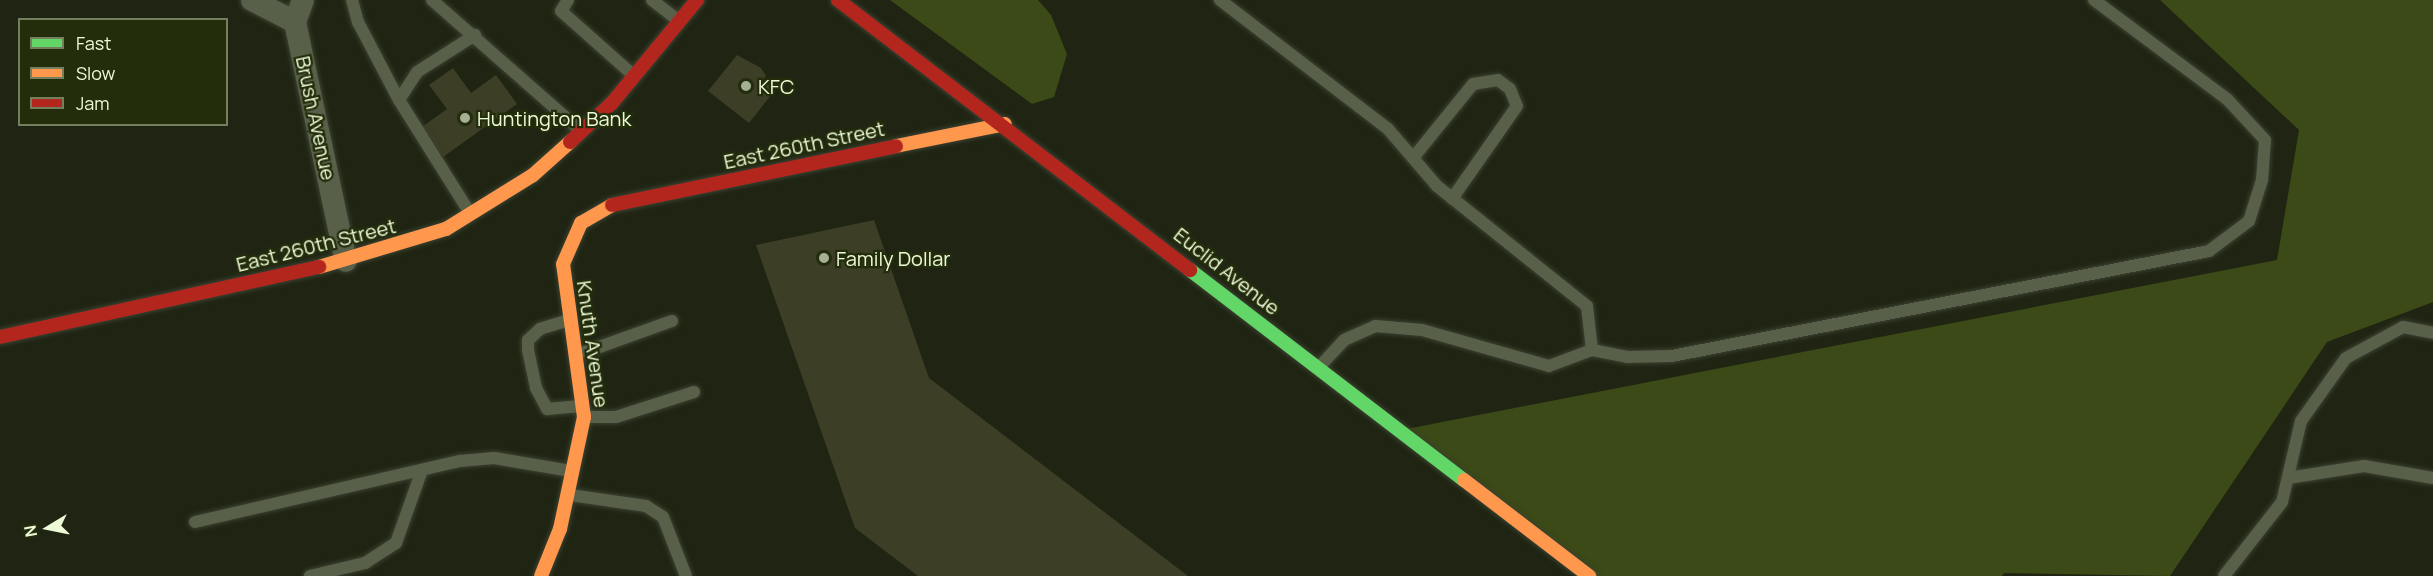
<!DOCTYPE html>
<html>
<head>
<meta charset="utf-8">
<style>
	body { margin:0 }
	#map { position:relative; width:2433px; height:576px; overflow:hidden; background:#202513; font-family:Manrope,sans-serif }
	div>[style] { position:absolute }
	.green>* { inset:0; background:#3b4a16 }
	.building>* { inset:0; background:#3c3e25 }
	.roads { filter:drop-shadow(0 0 2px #3b4131) drop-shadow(0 0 2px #3b4131) }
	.lane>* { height:12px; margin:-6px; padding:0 6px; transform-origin:6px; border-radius:6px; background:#596049 }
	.street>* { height:22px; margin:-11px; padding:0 11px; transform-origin:11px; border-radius:11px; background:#596049 }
	.fast>* { height:14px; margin:-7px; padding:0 7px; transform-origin:7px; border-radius:7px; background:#63d668 }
	.slow>* { height:14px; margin:-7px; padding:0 7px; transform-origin:7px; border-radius:7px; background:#ff974d }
	.jam>* { height:14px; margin:-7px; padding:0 7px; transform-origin:7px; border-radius:7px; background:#b3261e }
	.dots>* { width:16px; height:16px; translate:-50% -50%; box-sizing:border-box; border:3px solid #232d0b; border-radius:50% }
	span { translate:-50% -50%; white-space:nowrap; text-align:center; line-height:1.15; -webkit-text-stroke:4.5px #232d0b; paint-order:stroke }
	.poi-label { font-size:20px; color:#edfad8 }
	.left { translate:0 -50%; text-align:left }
	.street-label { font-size:20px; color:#edfad8 }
	.legend { position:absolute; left:18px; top:18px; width:210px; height:108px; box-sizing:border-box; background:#232d0b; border:2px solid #747f5d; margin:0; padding:8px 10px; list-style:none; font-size:18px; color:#edfad8 }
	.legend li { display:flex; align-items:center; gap:12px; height:30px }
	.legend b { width:30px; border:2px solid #747f5d }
	.north { position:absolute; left:18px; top:498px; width:60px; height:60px; -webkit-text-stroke:4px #232d0b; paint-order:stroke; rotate:260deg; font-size:16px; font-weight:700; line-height:24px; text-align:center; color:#edfad8 }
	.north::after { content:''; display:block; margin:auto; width:21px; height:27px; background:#edfad8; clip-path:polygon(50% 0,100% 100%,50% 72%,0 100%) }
</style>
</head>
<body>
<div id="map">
	<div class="green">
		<div style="clip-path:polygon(890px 0,1038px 0,1051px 15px,1067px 54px,1054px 97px,1032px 104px)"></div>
		<div style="clip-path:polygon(2160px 0,2433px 0,2433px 302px,2327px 342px,2170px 576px,2004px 573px,2002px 576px,1590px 576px,1401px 430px,2277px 260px,2299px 130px)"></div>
	</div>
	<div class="building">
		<div style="clip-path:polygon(737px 55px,761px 68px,766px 76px,763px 80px,775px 90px,749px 123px,708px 91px)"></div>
		<div style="clip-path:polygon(453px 68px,471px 93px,496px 75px,517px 104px,443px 157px,422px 127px,447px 109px,429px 85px)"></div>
		<div style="clip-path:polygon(874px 220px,929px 378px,1188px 576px,918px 576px,855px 528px,756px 245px)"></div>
	</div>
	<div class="roads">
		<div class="lane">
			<div style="left:352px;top:0;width:23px;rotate:75deg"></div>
			<div style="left:358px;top:22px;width:88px;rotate:62.3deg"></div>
			<div style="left:399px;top:100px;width:133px;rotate:57.9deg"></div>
			<div style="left:432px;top:0;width:197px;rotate:41.3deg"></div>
			<div style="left:568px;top:0;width:13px;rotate:122deg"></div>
			<div style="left:561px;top:11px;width:96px;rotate:41.6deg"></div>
			<div style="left:652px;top:0;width:33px;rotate:38deg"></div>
			<div style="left:1220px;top:0;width:212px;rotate:37.5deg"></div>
			<div style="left:1388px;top:129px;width:75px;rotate:49.3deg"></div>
			<div style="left:1437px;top:186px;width:192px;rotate:38.7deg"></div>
			<div style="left:1587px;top:306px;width:44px;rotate:83.5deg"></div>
			<div style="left:399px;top:100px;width:33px;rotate:-57deg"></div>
			<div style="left:417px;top:72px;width:69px;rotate:-32.5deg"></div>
			<div style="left:1413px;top:158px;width:95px;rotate:-51deg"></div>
			<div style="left:1473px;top:84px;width:25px;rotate:-9deg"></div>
			<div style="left:1498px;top:80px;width:15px;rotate:37deg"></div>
			<div style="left:1510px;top:89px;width:18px;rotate:68deg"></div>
			<div style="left:1517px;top:106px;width:113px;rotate:125deg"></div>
			<div style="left:569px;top:320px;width:30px;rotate:163deg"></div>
			<div style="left:540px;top:329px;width:16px;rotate:137deg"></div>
			<div style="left:528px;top:340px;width:10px;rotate:90deg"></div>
			<div style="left:528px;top:350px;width:39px;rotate:78deg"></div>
			<div style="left:536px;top:388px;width:24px;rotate:62deg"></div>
			<div style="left:547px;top:409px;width:34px;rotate:-5deg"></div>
			<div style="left:577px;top:355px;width:101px;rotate:-19.7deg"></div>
			<div style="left:1320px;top:366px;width:35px;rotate:-47deg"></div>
			<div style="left:1344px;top:340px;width:34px;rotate:-24deg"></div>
			<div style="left:1375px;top:326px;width:47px;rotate:4.9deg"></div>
			<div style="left:1422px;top:330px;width:132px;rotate:15.8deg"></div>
			<div style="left:1549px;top:366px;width:46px;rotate:-20.4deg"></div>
			<div style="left:1592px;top:350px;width:36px;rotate:11deg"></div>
			<div style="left:1627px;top:357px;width:45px;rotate:-1.3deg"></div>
			<div style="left:1672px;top:356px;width:547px;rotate:-11.06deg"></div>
			<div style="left:2209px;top:251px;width:50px;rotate:-36.9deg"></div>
			<div style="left:2249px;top:221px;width:43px;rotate:-72.4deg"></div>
			<div style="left:2262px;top:180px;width:40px;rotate:-85.7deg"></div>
			<div style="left:2265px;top:140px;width:56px;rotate:-132.8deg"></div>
			<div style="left:2227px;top:99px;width:166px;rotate:-143.3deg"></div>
			<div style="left:585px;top:417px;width:31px"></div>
			<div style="left:616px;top:417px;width:82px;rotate:-17.8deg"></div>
			<div style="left:2288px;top:478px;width:77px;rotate:-9deg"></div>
			<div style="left:2364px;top:466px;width:70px;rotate:9.9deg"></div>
			<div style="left:570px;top:495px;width:77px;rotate:8.2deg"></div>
			<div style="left:646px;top:506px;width:20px;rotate:33deg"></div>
			<div style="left:663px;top:517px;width:63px;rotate:68.7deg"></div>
			<div style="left:195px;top:522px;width:272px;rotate:-13deg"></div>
			<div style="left:460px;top:461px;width:34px;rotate:-5deg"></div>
			<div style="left:494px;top:458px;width:78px;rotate:9.6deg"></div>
			<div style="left:310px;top:576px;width:57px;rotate:-13.3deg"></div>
			<div style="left:365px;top:563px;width:37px;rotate:-33deg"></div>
			<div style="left:396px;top:543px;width:77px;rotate:-70.4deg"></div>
			<div style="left:2224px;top:576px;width:94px;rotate:-51.9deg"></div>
			<div style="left:2282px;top:502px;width:83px;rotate:-76.8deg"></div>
			<div style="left:2301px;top:421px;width:77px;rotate:-54.5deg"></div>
			<div style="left:2346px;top:358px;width:65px;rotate:-28.5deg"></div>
			<div style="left:2403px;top:327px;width:31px;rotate:11deg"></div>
		</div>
		<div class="street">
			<div style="left:252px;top:0;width:48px;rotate:27.1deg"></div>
			<div style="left:295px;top:22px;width:244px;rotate:78deg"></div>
			<div style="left:295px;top:22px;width:23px;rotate:-70deg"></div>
		</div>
		<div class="fast">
			<div style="left:1190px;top:270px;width:345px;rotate:37.5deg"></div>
		</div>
		<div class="slow">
			<div style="left:896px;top:146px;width:111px;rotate:-11.4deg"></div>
			<div style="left:319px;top:267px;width:133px;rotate:-16.7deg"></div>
			<div style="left:446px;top:229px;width:102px;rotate:-31.8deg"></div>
			<div style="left:533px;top:175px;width:50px;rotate:-41.7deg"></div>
			<div style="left:1464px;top:480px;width:158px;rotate:37.5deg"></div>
			<div style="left:541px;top:576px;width:51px;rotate:-68deg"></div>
			<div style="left:560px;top:529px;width:115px;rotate:-77.9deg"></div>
			<div style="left:584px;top:417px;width:154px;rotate:-97.8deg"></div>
			<div style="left:563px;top:264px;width:45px;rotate:-66.3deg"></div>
			<div style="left:581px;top:223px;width:36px;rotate:-30deg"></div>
		</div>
		<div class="jam">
			<div style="left:838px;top:0;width:444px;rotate:37.5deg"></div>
			<div style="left:570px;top:142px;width:57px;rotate:-42.9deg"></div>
			<div style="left:612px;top:103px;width:134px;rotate:-50.5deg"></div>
			<div style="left:612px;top:205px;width:290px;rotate:-11.7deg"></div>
			<div style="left:0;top:337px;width:327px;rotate:-12.4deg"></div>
		</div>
	</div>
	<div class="dots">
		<div style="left:746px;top:86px;background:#a5af93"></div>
		<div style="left:465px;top:118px;background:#a5af93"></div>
		<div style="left:824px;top:258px;background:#a5af93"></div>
	</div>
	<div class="poi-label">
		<span class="left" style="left:758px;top:86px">KFC</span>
		<span class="left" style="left:477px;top:118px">Huntington Bank</span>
		<span class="left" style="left:836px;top:258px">Family Dollar</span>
	</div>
	<div class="street-label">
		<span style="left:316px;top:118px;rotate:78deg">Brush Avenue</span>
		<span style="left:804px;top:145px;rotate:-12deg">East 260th Street</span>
		<span style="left:316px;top:245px;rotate:-14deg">East 260th Street</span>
		<span style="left:1227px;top:271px;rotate:38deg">Euclid Avenue</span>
		<span style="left:593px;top:344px;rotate:82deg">Knuth Avenue</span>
	</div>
	<ul class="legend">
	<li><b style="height:8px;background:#63d668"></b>Fast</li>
	<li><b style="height:8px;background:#ff974d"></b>Slow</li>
	<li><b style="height:8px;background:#b3261e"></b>Jam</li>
	</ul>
	<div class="north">N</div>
</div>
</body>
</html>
